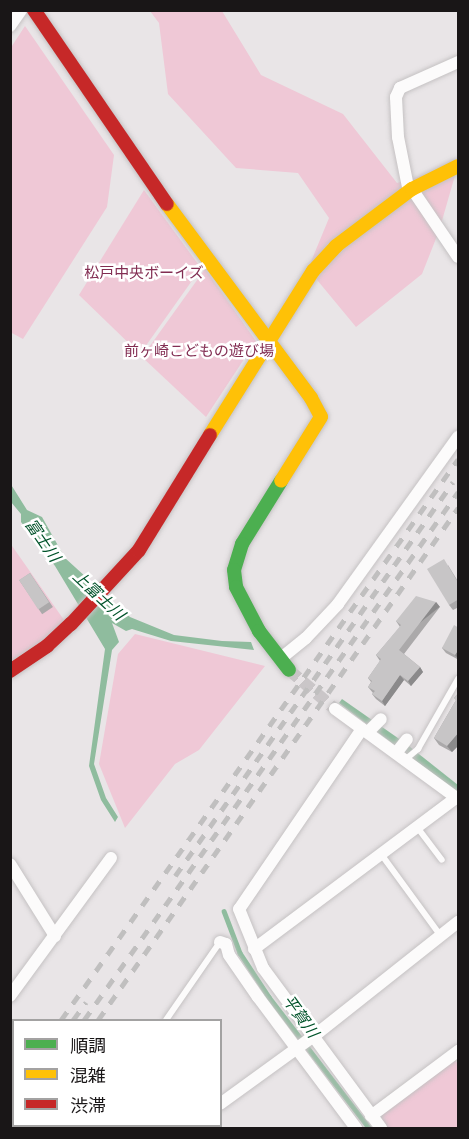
<!DOCTYPE html>
<html>
<head>
<meta charset="utf-8">
<style>
	body { margin:0 }
	#map { position:relative; width:469px; height:1139px; overflow:hidden; background:#e9e5e7; font-family:Inter,"Noto Sans JP",sans-serif }
	div>[style] { position:absolute }
	.green>* { inset:0; background:#efc8d6 }
	.water>* { inset:0; background:#8fbc9e }
	.stream>* { height:4.5px; margin:-2.25px; padding:0 2.25px; transform-origin:2.25px; border-radius:2.25px; background:#8fbc9e }
	.street-tunnel>* { height:12px; margin-top:-6px; transform-origin:0; background:repeating-linear-gradient(90deg,#cac6c8 0 12px,transparent 0 18px) }
	.roads { filter:drop-shadow(0 0 2px #c5c2c3) drop-shadow(0 0 2px #c5c2c3) }
	.lane>* { height:6px; margin:-3px; padding:0 3px; transform-origin:3px; border-radius:3px; background:#fcfbfb }
	.street>* { height:12px; margin:-6px; padding:0 6px; transform-origin:6px; border-radius:6px; background:#fcfbfb }
	.fast>* { height:14px; margin:-7px; padding:0 7px; transform-origin:7px; border-radius:7px; background:#4caf50 }
	.slow>* { height:14px; margin:-7px; padding:0 7px; transform-origin:7px; border-radius:7px; background:#ffc107 }
	.jam>* { height:14px; margin:-7px; padding:0 7px; transform-origin:7px; border-radius:7px; background:#c62828 }
	.rail>* { height:4.5px; margin-top:-2.25px; transform-origin:0; background:repeating-linear-gradient(90deg,#c0bfbf 0 10px,transparent 0 20px) }
	.wall>* { inset:0; background:#aba9aa; transform-origin:0 0 }
	.shaded-wall>* { inset:0; background:#8b8a8b; transform-origin:0 0 }
	.building>* { inset:0; background:#c7c5c6; transform-origin:0 0 }
	span { translate:-50% -50%; white-space:nowrap; text-align:center; line-height:1.15; -webkit-text-stroke:5px #fff; paint-order:stroke }
	.park-label { font-size:15px; color:#822d52 }
	.water-label { font-size:16px; color:#00532a; font-style:italic }
	.frame { position:absolute; inset:0; border:12px solid #191617; pointer-events:none }
	.legend { position:absolute; left:12px; top:1019px; width:210px; height:108px; box-sizing:border-box; background:#fff; border:2px solid #a3a2a2; margin:0; padding:8px 10px; list-style:none; font-size:18px; color:#191617 }
	.legend li { display:flex; align-items:center; gap:12px; height:30px }
	.legend b { width:30px; border:2px solid #a3a2a2 }
</style>
</head>
<body>
<div id="map">
	<div class="green">
		<div style="clip-path:polygon(150px 11px,222px 11px,261px 75px,343px 114px,397px 183px,458px 165px,439px 231px,422px 274px,356px 327px,308px 269px,329px 218px,298px 173px,236px 168px,168px 94px,159px 23px)"></div>
		<div style="clip-path:polygon(25px 26px,114px 155px,107px 207px,23px 339px,10px 332px,10px 49px)"></div>
		<div style="clip-path:polygon(144px 190px,201px 268px,140px 354px,79px 295px)"></div>
		<div style="clip-path:polygon(205px 269px,256px 341px,206px 417px,142px 357px)"></div>
		<div style="clip-path:polygon(10px 543px,64px 620px,45px 639px,10px 662px)"></div>
		<div style="clip-path:polygon(135px 634px,265px 666px,199px 750px,175px 764px,125px 828px,99px 764px,118px 654px)"></div>
		<div style="clip-path:polygon(455px 1060px,458px 1064px,458px 1128px,387px 1128px,381px 1120px,382px 1112px)"></div>
	</div>
	<div class="water">
		<div style="clip-path:polygon(10px 483px,27px 510px,42px 517px,65px 558px,130px 617px,174px 635px,222px 641px,251px 642px,254px 650px,171px 641px,132px 629px,126px 631px,112px 623px,119px 642px,112px 650px,94px 764px,106px 798px,118px 817px,115px 822px,101px 800px,89px 766px,105px 649px,55px 566px,21px 522px,21px 514px,11px 502px)"></div>
		<div style="clip-path:polygon(342px 699px,405px 743px,458px 785px,458px 793px,339px 703px)"></div>
	</div>
	<div class="stream">
		<div style="left:224px;top:911px;width:45px;rotate:69.1deg"></div>
		<div style="left:240px;top:953px;width:53px;rotate:56.6deg"></div>
		<div style="left:269px;top:997px;width:165px;rotate:52.6deg"></div>
	</div>
	<div class="street-tunnel">
		<div style="left:289px;top:670px;width:60px;rotate:40.3deg"></div>
	</div>
	<div class="roads">
		<div class="lane">
			<div style="left:406px;top:759px;width:16px;rotate:-40deg"></div>
			<div style="left:418px;top:749px;width:81px;rotate:-60.3deg"></div>
			<div style="left:417px;top:827px;width:41px;rotate:52.9deg"></div>
			<div style="left:381px;top:854px;width:100px;rotate:53.9deg"></div>
			<div style="left:166px;top:1020px;width:95px;rotate:-55.3deg"></div>
			<div style="left:176px;top:1126px;width:2px;rotate:63deg"></div>
		</div>
		<div class="street">
			<div style="left:10px;top:26px;width:19px;rotate:-55deg"></div>
			<div style="left:412px;top:189px;width:82px;rotate:55.9deg"></div>
			<div style="left:409px;top:192px;width:56px;rotate:-101.3deg"></div>
			<div style="left:398px;top:137px;width:40px;rotate:-92.9deg"></div>
			<div style="left:396px;top:97px;width:10px;rotate:-66deg"></div>
			<div style="left:400px;top:88px;width:64px;rotate:-24.1deg"></div>
			<div style="left:280px;top:659px;width:33px;rotate:-39deg"></div>
			<div style="left:306px;top:638px;width:47px;rotate:-46.7deg"></div>
			<div style="left:338px;top:604px;width:206px;rotate:-54.3deg"></div>
			<div style="left:335px;top:709px;width:152px;rotate:36.2deg"></div>
			<div style="left:362px;top:729px;width:218px;rotate:124.3deg"></div>
			<div style="left:239px;top:909px;width:64px;rotate:67.9deg"></div>
			<div style="left:263px;top:968px;width:199px;rotate:53.6deg"></div>
			<div style="left:368px;top:732px;width:18px;rotate:-45deg"></div>
			<div style="left:397px;top:752px;width:16px;rotate:-52deg"></div>
			<div style="left:10px;top:864px;width:85px;rotate:58deg"></div>
			<div style="left:220px;top:942px;width:6px;rotate:18deg"></div>
			<div style="left:226px;top:944px;width:11px;rotate:75deg"></div>
			<div style="left:229px;top:955px;width:51px;rotate:55.4deg"></div>
			<div style="left:258px;top:997px;width:164px;rotate:53.2deg"></div>
			<div style="left:254px;top:949px;width:252px;rotate:-36.8deg"></div>
			<div style="left:10px;top:996px;width:171px;rotate:-53.8deg"></div>
			<div style="left:10px;top:1036px;width:7px;rotate:90deg"></div>
			<div style="left:220px;top:1104px;width:116px;rotate:-35.9deg"></div>
			<div style="left:314px;top:1036px;width:184px;rotate:-38.4deg"></div>
			<div style="left:371px;top:1116px;width:109px;rotate:-36.8deg"></div>
			<div style="left:188px;top:1128px;width:4px;rotate:-27deg"></div>
		</div>
		<div class="fast">
			<div style="left:281px;top:481px;width:74px;rotate:121.8deg"></div>
			<div style="left:242px;top:544px;width:27px;rotate:107deg"></div>
			<div style="left:234px;top:570px;width:17px;rotate:83deg"></div>
			<div style="left:236px;top:587px;width:50px;rotate:62.4deg"></div>
			<div style="left:259px;top:631px;width:49px;rotate:52.4deg"></div>
		</div>
		<div class="slow">
			<div style="left:167px;top:204px;width:242px;rotate:53.4deg"></div>
			<div style="left:311px;top:398px;width:21px;rotate:62deg"></div>
			<div style="left:321px;top:417px;width:75px;rotate:122deg"></div>
			<div style="left:210px;top:435px;width:194px;rotate:-57.9deg"></div>
			<div style="left:313px;top:271px;width:34px;rotate:-47deg"></div>
			<div style="left:336px;top:246px;width:95px;rotate:-36.9deg"></div>
			<div style="left:412px;top:189px;width:51px;rotate:-26.6deg"></div>
		</div>
		<div class="jam">
			<div style="left:34px;top:10px;width:235px;rotate:55.6deg"></div>
			<div style="left:10px;top:671px;width:45px;rotate:-34deg"></div>
			<div style="left:47px;top:646px;width:33px;rotate:-43deg"></div>
			<div style="left:71px;top:624px;width:100px;rotate:-47.4deg"></div>
			<div style="left:139px;top:550px;width:135px;rotate:-58.3deg"></div>
		</div>
	</div>
	<div class="rail">
		<div style="left:175px;top:876px;width:482px;rotate:-54.8deg"></div>
		<div style="left:61px;top:1020px;width:687px;rotate:-54.71deg"></div>
		<div style="left:73px;top:1020px;width:22px;rotate:-54deg"></div>
		<div style="left:84px;top:1020px;width:647px;rotate:-54.69deg"></div>
		<div style="left:98px;top:1020px;width:626px;rotate:-54.89deg"></div>
		<div style="left:10px;top:1089px;width:6px;rotate:-45deg"></div>
		<div style="left:10px;top:1105px;width:6px;rotate:-45deg"></div>
		<div style="left:10px;top:1121px;width:6px;rotate:-45deg"></div>
		<div style="left:18px;top:1128px;width:3px;rotate:-45deg"></div>
	</div>
	<div class="wall">
		<div style="clip-path:polygon(448px 565px,459px 583px,459px 607px,453px 610px,449px 605px)"></div>
		<div style="left:30px;top:573px;width:41px;height:13px;rotate:56deg"></div>
		<div style="clip-path:polygon(436px 602px,440px 607px,404px 654px,420px 667px,423px 672px,411px 686px,404px 680px,385px 706px,376px 699px,372px 694px,373px 693px,368px 687px,371px 682px,368px 678px,380px 661px,376px 655px,400px 627px,396px 621px)"></div>
		<div style="clip-path:polygon(459px 628px,459px 660px,446px 653px,442px 648px)"></div>
		<div style="clip-path:polygon(459px 692px,459px 745px,452px 752px,439px 745px,434px 738px,456px 700px,454px 698px)"></div>
	</div>
	<div class="shaded-wall">
		<div style="left:436px;top:602px;width:6px;height:61px;rotate:51deg"></div>
		<div style="clip-path:polygon(459px 649px,459px 660px,455px 655px)"></div>
		<div style="clip-path:polygon(420px 667px,423px 672px,411px 686px,408px 681px)"></div>
		<div style="clip-path:polygon(400px 675px,404px 680px,385px 706px,382px 701px)"></div>
		<div style="clip-path:polygon(459px 732px,459px 745px,452px 752px,447px 746px)"></div>
	</div>
	<div class="building">
		<div style="clip-path:polygon(444px 559px,459px 584px,459px 599px,449px 605px,427px 569px)"></div>
		<div style="left:30px;top:573px;width:35px;height:13px;rotate:57deg"></div>
		<div style="clip-path:polygon(416px 596px,436px 602px,399px 650px,420px 667px,408px 681px,400px 675px,382px 701px,372px 694px,375px 691px,368px 687px,372px 681px,368px 678px,381px 659px,376px 655px,401px 625px,396px 621px)"></div>
		<div style="clip-path:polygon(454px 625px,459px 628px,459px 649px,455px 655px,442px 648px)"></div>
		<div style="clip-path:polygon(459px 692px,459px 717px,458px 718px,459px 719px,459px 732px,447px 746px,434px 738px,456px 700px,454px 698px)"></div>
	</div>
	<div class="park-label">
		<span style="left:144px;top:273px">松戸中央ボーイズ</span>
		<span style="left:199px;top:351px">前ヶ崎こどもの遊び場</span>
	</div>
	<div class="water-label">
		<span style="left:43px;top:540px;rotate:55deg">富士川</span>
		<span style="left:99px;top:595px;rotate:43deg">上富士川</span>
		<span style="left:301px;top:1016px;rotate:54deg">平賀川</span>
	</div>
	<div class="frame"></div>
	<ul class="legend">
	<li><b style="height:8px;background:#4caf50"></b>順調</li>
	<li><b style="height:8px;background:#ffc107"></b>混雑</li>
	<li><b style="height:8px;background:#c62828"></b>渋滞</li>
	</ul>
</div>
</body>
</html>
